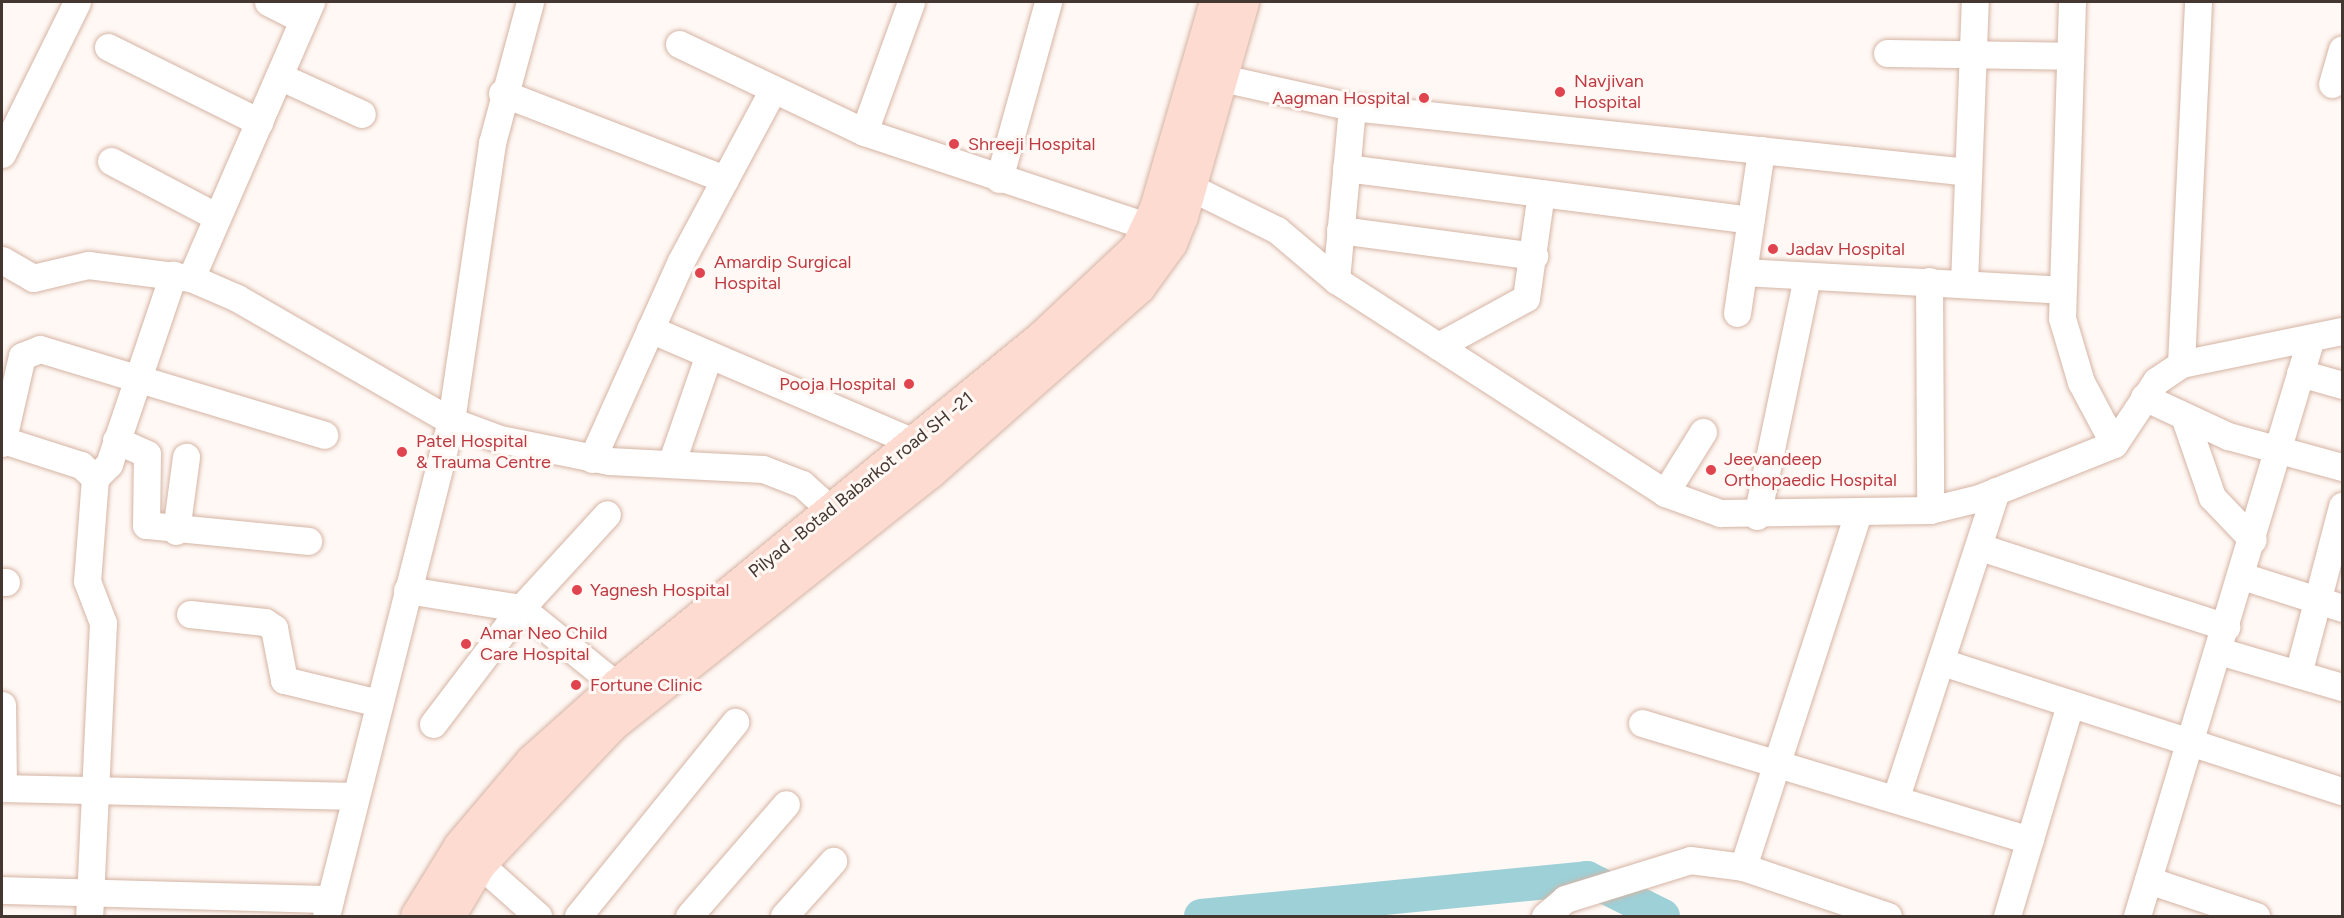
<!DOCTYPE html>
<html>
<head>
<meta charset="utf-8">
<style>
	body { margin:0 }
	#map { position:relative; width:2344px; height:918px; overflow:hidden; background:#fff8f4; font-family:Figtree,sans-serif }
	div>[style] { position:absolute }
	.river>* { height:34px; margin:-17px; padding:0 17px; transform-origin:17px; border-radius:17px; background:#9dd0d7 }
	.roads { filter:drop-shadow(0 0 2px #d5b4a4) drop-shadow(0 0 2px #d5b4a4) }
	.minor>* { height:27px; margin:-13.5px; padding:0 13.5px; transform-origin:13.5px; border-radius:13.5px; background:#fff }
	.major>* { height:33px; margin:-16.5px; padding:0 16.5px; transform-origin:16.5px; border-radius:16.5px; background:#fddbd1 }
	.dots>* { width:16px; height:16px; translate:-50% -50%; box-sizing:border-box; border:3px solid #fff8f4; border-radius:50% }
	span { translate:-50% -50%; white-space:nowrap; text-align:center; line-height:1.15; -webkit-text-stroke:6px #fff8f4; paint-order:stroke }
	.health-label { font-size:18px; color:#be3a42 }
	.left { translate:0 -50%; text-align:left }
	.right { translate:-100% -50%; text-align:right }
	.street-label { font-size:18px; color:#443630 }
	.frame { position:absolute; inset:0; border:3px solid #443630; pointer-events:none }
</style>
</head>
<body>
<div id="map">
	<div class="river">
		<div style="left:1201px;top:916px;width:388px;rotate:-5.6deg"></div>
		<div style="left:1587px;top:878px;width:85px;rotate:26.6deg"></div>
	</div>
	<div class="roads">
		<div class="minor">
			<div style="left:268px;top:2px;width:39px;rotate:27deg"></div>
			<div style="left:2072px;top:2px;width:316px;rotate:91.8deg"></div>
			<div style="left:2062px;top:318px;width:67px;rotate:73.5deg"></div>
			<div style="left:2081px;top:382px;width:70px;rotate:62deg"></div>
			<div style="left:679px;top:44px;width:205px;rotate:25.4deg"></div>
			<div style="left:864px;top:132px;width:300px;rotate:18.4deg"></div>
			<div style="left:108px;top:47px;width:169px;rotate:26.4deg"></div>
			<div style="left:1887px;top:53px;width:183px;rotate:0.9deg"></div>
			<div style="left:1200px;top:73px;width:156px;rotate:12.6deg"></div>
			<div style="left:1352px;top:107px;width:619px;rotate:6.02deg"></div>
			<div style="left:279px;top:76px;width:91px;rotate:24.6deg"></div>
			<div style="left:2332px;top:84px;width:36px;rotate:-74deg"></div>
			<div style="left:502px;top:93px;width:239px;rotate:21.1deg"></div>
			<div style="left:864px;top:132px;width:138px;rotate:-70.1deg"></div>
			<div style="left:2px;top:154px;width:169px;rotate:-63.7deg"></div>
			<div style="left:111px;top:161px;width:120px;rotate:27.8deg"></div>
			<div style="left:1346px;top:168px;width:408px;rotate:7.3deg"></div>
			<div style="left:999px;top:179px;width:184px;rotate:-74.5deg"></div>
			<div style="left:1190px;top:187px;width:97px;rotate:26.3deg"></div>
			<div style="left:1277px;top:230px;width:77px;rotate:40.3deg"></div>
			<div style="left:1336px;top:280px;width:392px;rotate:32.9deg"></div>
			<div style="left:1665px;top:493px;width:59px;rotate:20deg"></div>
			<div style="left:1720px;top:513px;width:210px;rotate:-0.8deg"></div>
			<div style="left:1930px;top:510px;width:50px;rotate:-13.8deg"></div>
			<div style="left:1979px;top:498px;width:145px;rotate:-21.8deg"></div>
			<div style="left:2114px;top:444px;width:76px;rotate:-56.3deg"></div>
			<div style="left:2156px;top:381px;width:30px;rotate:-34deg"></div>
			<div style="left:2181px;top:364px;width:164px;rotate:-11.6deg"></div>
			<div style="left:1340px;top:230px;width:196px;rotate:7.6deg"></div>
			<div style="left:2px;top:260px;width:36px;rotate:30deg"></div>
			<div style="left:33px;top:278px;width:57px;rotate:-13.3deg"></div>
			<div style="left:88px;top:265px;width:104px;rotate:7.2deg"></div>
			<div style="left:191px;top:278px;width:50px;rotate:23.5deg"></div>
			<div style="left:237px;top:298px;width:247px;rotate:29.9deg"></div>
			<div style="left:451px;top:421px;width:52px;rotate:20.2deg"></div>
			<div style="left:500px;top:439px;width:111px;rotate:11.4deg"></div>
			<div style="left:609px;top:461px;width:154px;rotate:3deg"></div>
			<div style="left:763px;top:469px;width:42px;rotate:21deg"></div>
			<div style="left:802px;top:484px;width:39px;rotate:42deg"></div>
			<div style="left:1743px;top:272px;width:319px;rotate:3.2deg"></div>
			<div style="left:191px;top:278px;width:301px;rotate:-66.5deg"></div>
			<div style="left:1336px;top:280px;width:174px;rotate:-84.7deg"></div>
			<div style="left:1929px;top:281px;width:229px;rotate:89.7deg"></div>
			<div style="left:1964px;top:283px;width:281px;rotate:-87.8deg"></div>
			<div style="left:1737px;top:313px;width:165px;rotate:-81.6deg"></div>
			<div style="left:650px;top:329px;width:287px;rotate:23.2deg"></div>
			<div style="left:1438px;top:346px;width:100px;rotate:-28.6deg"></div>
			<div style="left:1526px;top:298px;width:106px;rotate:-81.9deg"></div>
			<div style="left:2181px;top:364px;width:362px;rotate:-87.3deg"></div>
			<div style="left:2300px;top:373px;width:44px;rotate:15.9deg"></div>
			<div style="left:2144px;top:397px;width:93px;rotate:24.9deg"></div>
			<div style="left:2228px;top:436px;width:118px;rotate:15.2deg"></div>
			<div style="left:2184px;top:416px;width:86px;rotate:70.9deg"></div>
			<div style="left:2212px;top:497px;width:59px;rotate:46.4deg"></div>
			<div style="left:3px;top:440px;width:82px;rotate:17.8deg"></div>
			<div style="left:81px;top:465px;width:19px;rotate:43deg"></div>
			<div style="left:95px;top:478px;width:103px;rotate:94.4deg"></div>
			<div style="left:87px;top:581px;width:45px;rotate:69.1deg"></div>
			<div style="left:103px;top:623px;width:293px;rotate:92.7deg"></div>
			<div style="left:116px;top:440px;width:34px;rotate:24deg"></div>
			<div style="left:147px;top:454px;width:71px;rotate:90.8deg"></div>
			<div style="left:146px;top:525px;width:163px;rotate:5.6deg"></div>
			<div style="left:2px;top:443px;width:89px;rotate:-77.1deg"></div>
			<div style="left:22px;top:356px;width:19px;rotate:-21deg"></div>
			<div style="left:40px;top:349px;width:297px;rotate:16.8deg"></div>
			<div style="left:592px;top:459px;width:217px;rotate:-65.8deg"></div>
			<div style="left:681px;top:261px;width:193px;rotate:-61.8deg"></div>
			<div style="left:671px;top:464px;width:116px;rotate:-70.9deg"></div>
			<div style="left:95px;top:478px;width:20px;rotate:-45deg"></div>
			<div style="left:109px;top:464px;width:200px;rotate:-71.3deg"></div>
			<div style="left:1665px;top:493px;width:72px;rotate:-58.1deg"></div>
			<div style="left:1757px;top:516px;width:245px;rotate:-78.2deg"></div>
			<div style="left:176px;top:531px;width:75px;rotate:-82.3deg"></div>
			<div style="left:1980px;top:547px;width:259px;rotate:18deg"></div>
			<div style="left:2242px;top:576px;width:105px;rotate:17.7deg"></div>
			<div style="left:2px;top:582px;width:4px"></div>
			<div style="left:407px;top:590px;width:115px;rotate:9deg"></div>
			<div style="left:521px;top:608px;width:141px;rotate:39deg"></div>
			<div style="left:190px;top:614px;width:75px;rotate:6.1deg"></div>
			<div style="left:265px;top:622px;width:11px;rotate:34deg"></div>
			<div style="left:274px;top:628px;width:53px;rotate:79.1deg"></div>
			<div style="left:284px;top:680px;width:97px;rotate:13.7deg"></div>
			<div style="left:2219px;top:651px;width:128px;rotate:16.3deg"></div>
			<div style="left:1942px;top:662px;width:420px;rotate:17.9deg"></div>
			<div style="left:2298px;top:674px;width:174px;rotate:-75.3deg"></div>
			<div style="left:2px;top:705px;width:83px;rotate:89.3deg"></div>
			<div style="left:1642px;top:723px;width:405px;rotate:16.8deg"></div>
			<div style="left:433px;top:724px;width:146px;rotate:-52.8deg"></div>
			<div style="left:521px;top:608px;width:127px;rotate:-47.5deg"></div>
			<div style="left:2px;top:788px;width:353px;rotate:1.3deg"></div>
			<div style="left:1896px;top:797px;width:322px;rotate:-71.9deg"></div>
			<div style="left:465px;top:851px;width:98px;rotate:41.7deg"></div>
			<div style="left:1743px;top:867px;width:372px;rotate:-72deg"></div>
			<div style="left:2148px;top:880px;width:114px;rotate:18.4deg"></div>
			<div style="left:2px;top:890px;width:328px;rotate:1.6deg"></div>
			<div style="left:326px;top:916px;width:511px;rotate:-75.83deg"></div>
			<div style="left:451px;top:421px;width:281px;rotate:-81.6deg"></div>
			<div style="left:492px;top:143px;width:146px;rotate:-74.9deg"></div>
			<div style="left:578px;top:916px;width:250px;rotate:-51deg"></div>
			<div style="left:689px;top:916px;width:148px;rotate:-49.1deg"></div>
			<div style="left:784px;top:916px;width:74px;rotate:-48.3deg"></div>
			<div style="left:1545px;top:916px;width:26px;rotate:-40deg"></div>
			<div style="left:1565px;top:899px;width:131px;rotate:-17.3deg"></div>
			<div style="left:1690px;top:860px;width:53px;rotate:7.5deg"></div>
			<div style="left:1743px;top:867px;width:153px;rotate:18.7deg"></div>
			<div style="left:2007px;top:916px;width:220px;rotate:-73.4deg"></div>
			<div style="left:2137px;top:916px;width:604px;rotate:-73.25deg"></div>
		</div>
		<div class="major">
			<div style="left:417px;top:916px;width:82px;rotate:-58.4deg"></div>
			<div style="left:460px;top:846px;width:111px;rotate:-49.7deg"></div>
			<div style="left:532px;top:761px;width:114px;rotate:-41.8deg"></div>
			<div style="left:617px;top:685px;width:548px;rotate:-39.3deg"></div>
			<div style="left:1041px;top:338px;width:132px;rotate:-43.2deg"></div>
			<div style="left:1137px;top:248px;width:44px;rotate:-64.6deg"></div>
			<div style="left:1156px;top:208px;width:215px;rotate:-73.8deg"></div>
			<div style="left:448px;top:916px;width:61px;rotate:-59.2deg"></div>
			<div style="left:479px;top:864px;width:195px;rotate:-46.5deg"></div>
			<div style="left:613px;top:723px;width:404px;rotate:-38.5deg"></div>
			<div style="left:929px;top:472px;width:279px;rotate:-41.5deg"></div>
			<div style="left:1138px;top:287px;width:54px;rotate:-54deg"></div>
			<div style="left:1170px;top:243px;width:29px;rotate:-68deg"></div>
			<div style="left:1181px;top:216px;width:223px;rotate:-74.1deg"></div>
		</div>
	</div>
	<div class="dots">
		<div style="left:1560px;top:92px;background:#e0444e"></div>
		<div style="left:1424px;top:98px;background:#e0444e"></div>
		<div style="left:954px;top:144px;background:#e0444e"></div>
		<div style="left:1773px;top:249px;background:#e0444e"></div>
		<div style="left:700px;top:273px;background:#e0444e"></div>
		<div style="left:909px;top:384px;background:#e0444e"></div>
		<div style="left:402px;top:452px;background:#e0444e"></div>
		<div style="left:1711px;top:470px;background:#e0444e"></div>
		<div style="left:577px;top:590px;background:#e0444e"></div>
		<div style="left:466px;top:644px;background:#e0444e"></div>
		<div style="left:576px;top:685px;background:#e0444e"></div>
	</div>
	<div class="health-label">
		<span class="left" style="left:1574px;top:92px">Navjivan<br>Hospital</span>
		<span class="right" style="left:1410px;top:98px">Aagman Hospital</span>
		<span class="left" style="left:968px;top:144px">Shreeji Hospital</span>
		<span class="left" style="left:1786px;top:249px">Jadav Hospital</span>
		<span class="left" style="left:714px;top:273px">Amardip Surgical<br>Hospital</span>
		<span class="right" style="left:896px;top:384px">Pooja Hospital</span>
		<span class="left" style="left:416px;top:452px">Patel Hospital<br>&amp; Trauma Centre</span>
		<span class="left" style="left:1724px;top:470px">Jeevandeep<br>Orthopaedic Hospital</span>
		<span class="left" style="left:590px;top:590px">Yagnesh Hospital</span>
		<span class="left" style="left:480px;top:644px">Amar Neo Child<br>Care Hospital</span>
		<span class="left" style="left:590px;top:685px">Fortune Clinic</span>
	</div>
	<div class="street-label">
		<span style="left:861px;top:485px;rotate:-39deg">Pilyad -Botad Babarkot road SH -21</span>
	</div>
	<div class="frame"></div>
</div>
</body>
</html>
